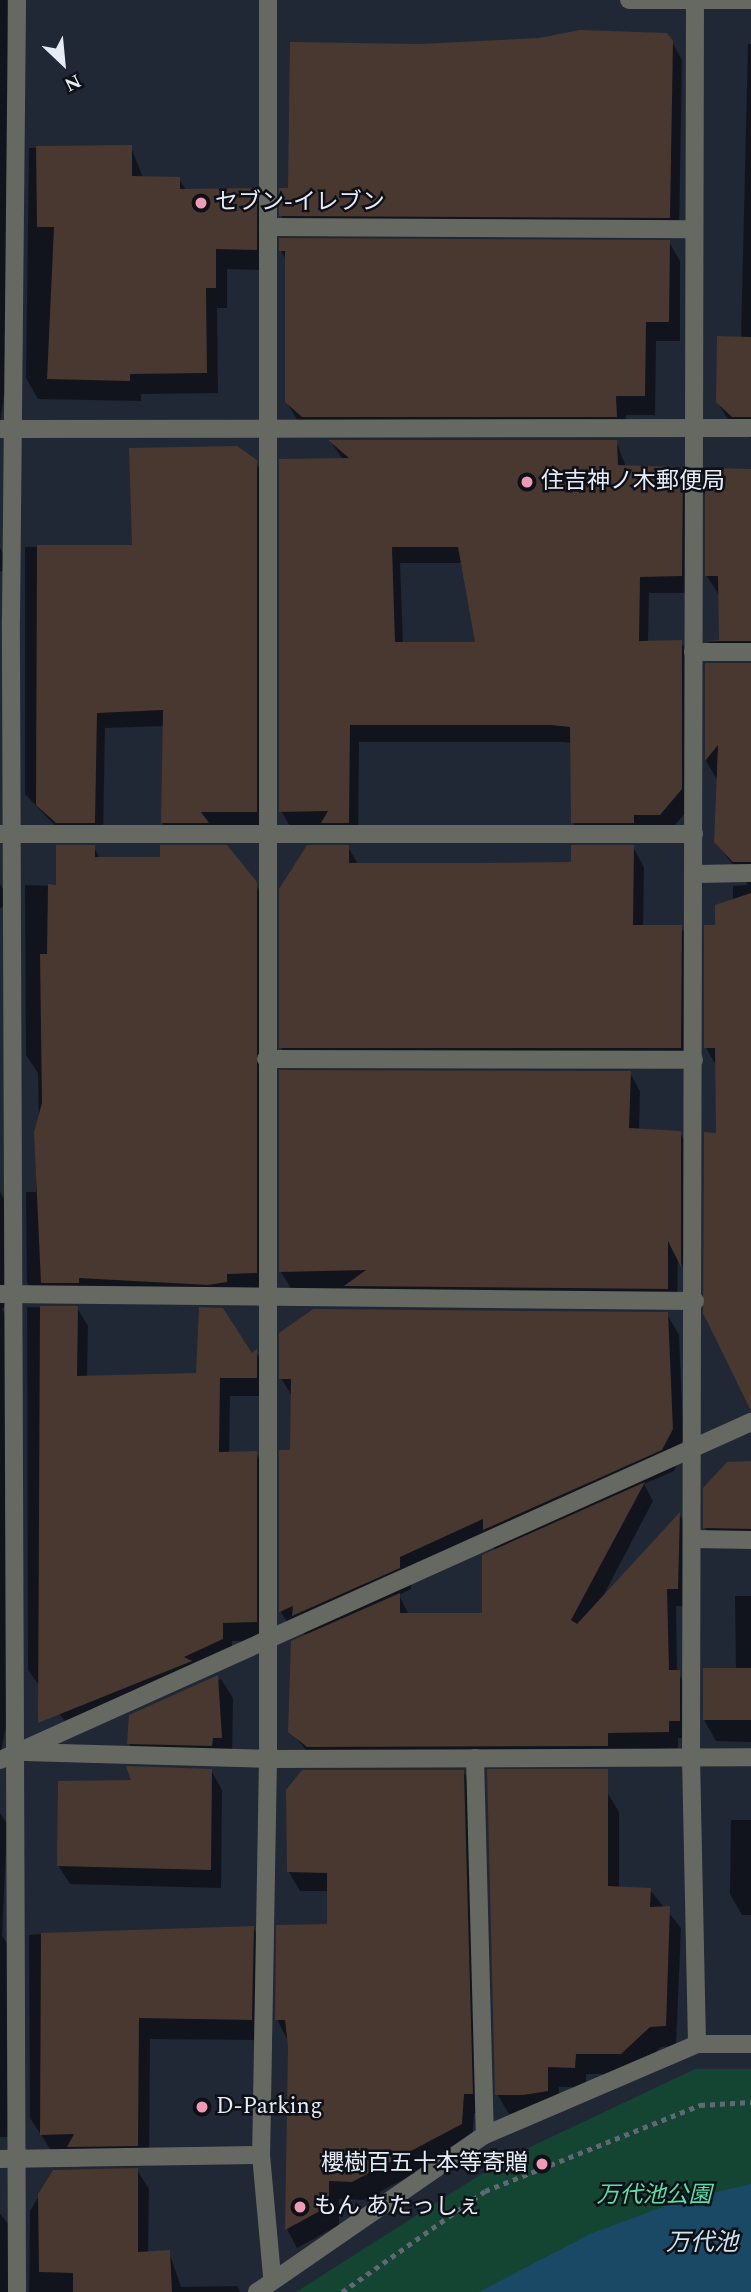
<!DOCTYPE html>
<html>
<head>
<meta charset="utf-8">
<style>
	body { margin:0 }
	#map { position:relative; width:751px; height:2292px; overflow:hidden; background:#202735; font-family:Spectral,"Noto Sans JP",serif }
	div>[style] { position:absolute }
	.green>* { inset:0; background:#144532 }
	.water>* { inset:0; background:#194965 }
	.shadow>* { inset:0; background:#0007; transform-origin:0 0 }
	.building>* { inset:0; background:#48382f; transform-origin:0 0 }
	.path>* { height:4.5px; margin-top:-2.25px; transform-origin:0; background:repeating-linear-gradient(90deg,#616774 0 5px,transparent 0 10px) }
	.minor>* { height:18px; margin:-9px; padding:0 9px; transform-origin:9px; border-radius:9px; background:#666962 }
	.tertiary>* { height:18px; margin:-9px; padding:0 9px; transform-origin:9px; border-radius:9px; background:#666962 }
	.dots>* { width:19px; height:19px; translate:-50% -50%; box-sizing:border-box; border:4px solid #0d1016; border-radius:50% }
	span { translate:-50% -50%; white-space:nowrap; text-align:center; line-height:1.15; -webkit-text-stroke:5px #0d1016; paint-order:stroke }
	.poi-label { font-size:23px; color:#e7ebf5 }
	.left { translate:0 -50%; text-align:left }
	.right { translate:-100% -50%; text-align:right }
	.park-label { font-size:23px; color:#53e1ab; font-style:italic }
	.water-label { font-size:24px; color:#cee2f0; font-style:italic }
	.north { position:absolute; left:28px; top:28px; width:70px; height:70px; -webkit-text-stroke:5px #0d1016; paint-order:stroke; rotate:154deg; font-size:19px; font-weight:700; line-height:28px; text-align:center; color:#e7ebf5 }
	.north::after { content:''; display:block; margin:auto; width:24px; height:32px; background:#e7ebf5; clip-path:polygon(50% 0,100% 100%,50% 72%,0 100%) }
</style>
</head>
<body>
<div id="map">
	<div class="green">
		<div style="clip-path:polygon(695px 2069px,751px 2069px,751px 2292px,296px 2292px,505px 2159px)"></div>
	</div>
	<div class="water">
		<div style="clip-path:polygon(751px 2184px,751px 2292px,479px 2292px,590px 2234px,681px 2200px)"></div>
	</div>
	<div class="shadow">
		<div style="clip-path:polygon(0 0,7px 0,12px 396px,4px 395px,0 424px)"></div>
		<div style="clip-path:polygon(672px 42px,682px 60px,679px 234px,291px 233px,281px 215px)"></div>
		<div style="clip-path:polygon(748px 44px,751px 44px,751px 438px,730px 423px,717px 401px,741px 338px)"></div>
		<div style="clip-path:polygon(131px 147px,143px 178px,179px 179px,186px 190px,256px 190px,268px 211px,268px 270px,227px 269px,227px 308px,217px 308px,218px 393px,141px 394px,141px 401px,38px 399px,26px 378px,29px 148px)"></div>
		<div style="clip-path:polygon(669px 242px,680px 261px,680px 341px,656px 341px,655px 415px,626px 415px,627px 436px,298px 421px,286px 401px,287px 261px,281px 251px)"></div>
		<div style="clip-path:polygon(evenodd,616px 441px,626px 467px,673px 469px,691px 496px,691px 593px,649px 593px,648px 643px,681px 642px,691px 659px,691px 806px,670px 831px,582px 839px,573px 822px,572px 743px,562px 742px,359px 742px,358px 839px,291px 828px,281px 811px,343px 460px,331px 442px,616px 441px,400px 563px,462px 563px,477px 644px,403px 643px,400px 563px)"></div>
		<div style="clip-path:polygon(255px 461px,265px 477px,265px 827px,171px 838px,162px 822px,164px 726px,105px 728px,103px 838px,67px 838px,25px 794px,25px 547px,134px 546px)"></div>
		<div style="clip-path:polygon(751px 472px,751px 661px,719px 661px,708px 642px,720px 641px,720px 597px,707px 576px)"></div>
		<div style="left:0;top:548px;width:21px;height:234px;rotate:61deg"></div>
		<div style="clip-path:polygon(707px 665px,751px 665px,751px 1407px,717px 1135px,717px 1067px,706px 1048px,717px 927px,733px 901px,733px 886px,748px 885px,716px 842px,718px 781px,706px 761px)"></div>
		<div style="clip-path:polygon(94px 847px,100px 859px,255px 883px,266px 902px,266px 1291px,37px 1301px,27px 1282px,26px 1192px,36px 1192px,39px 1132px,38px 1073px,26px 1055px,25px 885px,58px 886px)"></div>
		<div style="clip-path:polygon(348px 847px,358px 864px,573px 864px,633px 847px,644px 867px,643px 927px,681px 927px,692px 947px,692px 1067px,293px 1067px,281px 1047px)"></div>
		<div style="left:0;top:884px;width:21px;height:190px;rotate:59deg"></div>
		<div style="clip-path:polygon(281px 1072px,630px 1073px,640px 1091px,639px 1130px,680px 1133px,691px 1151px,690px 1280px,678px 1257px,677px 1307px,356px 1304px,348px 1289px,292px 1290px,281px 1272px)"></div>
		<div style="clip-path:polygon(0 1192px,11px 1210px,11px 1301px,2px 1309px,11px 1325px,13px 1689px,0 1757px)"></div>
		<div style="clip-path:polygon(27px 1307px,77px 1308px,88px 1326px,87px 1378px,198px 1375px,256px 1352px,266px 1369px,266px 1396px,230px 1396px,229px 1453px,256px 1453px,266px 1471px,266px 1641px,232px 1641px,232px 1658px,197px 1674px,200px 1680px,72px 1731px,28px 1670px)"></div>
		<div style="clip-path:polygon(evenodd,667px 1314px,679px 1335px,684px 1451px,674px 1471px,644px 1484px,653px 1501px,602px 1598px,680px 1515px,689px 1531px,687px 1606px,676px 1606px,677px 1672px,689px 1689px,689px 1738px,678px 1738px,678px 1748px,318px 1764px,290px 1731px,306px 1637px,302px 1628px,293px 1632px,281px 1612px,281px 1452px,291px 1452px,293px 1398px,281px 1378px,667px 1314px,491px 1542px,496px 1551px,484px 1615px,409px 1615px,399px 1595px,411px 1589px,411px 1578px,491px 1542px)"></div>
		<div style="clip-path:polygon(751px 1463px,751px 1549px,717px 1548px,705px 1527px)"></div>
		<div style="clip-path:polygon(735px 1596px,751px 1596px,751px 1742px,716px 1741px,704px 1720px,736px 1670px)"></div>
		<div style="clip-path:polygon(221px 1679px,233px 1698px,232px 1757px,140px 1763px,129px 1743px,130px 1716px)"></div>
		<div style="clip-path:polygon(211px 1770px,222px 1790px,221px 1888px,70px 1884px,58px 1865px,134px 1782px)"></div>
		<div style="clip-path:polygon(463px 1771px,474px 1790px,483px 2113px,474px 2113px,472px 2143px,364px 2200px,339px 2199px,339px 2225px,297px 2248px,287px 2229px,290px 2045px,277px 2019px,329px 1925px,329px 1891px,300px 1891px,289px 1872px)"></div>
		<div style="clip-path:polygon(607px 1792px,619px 1812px,619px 1889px,650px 1890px,681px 1928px,676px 2046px,661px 2047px,632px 2074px,586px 2074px,586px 2087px,559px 2087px,559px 2111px,509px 2114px,497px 2094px)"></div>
		<div style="clip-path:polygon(0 1813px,7px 1824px,2px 1936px,15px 1955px,15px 2137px,0 2137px)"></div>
		<div style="clip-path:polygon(731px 1820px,751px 1820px,751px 1915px,742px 1915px,730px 1894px)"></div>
		<div style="clip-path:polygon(253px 1928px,265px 1949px,263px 2040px,150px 2039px,149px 2166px,80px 2167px,74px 2155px,54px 2155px,30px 2118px,29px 1935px,41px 1934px,53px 1955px)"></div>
		<div style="clip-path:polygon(137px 2170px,149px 2189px,148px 2253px,169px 2252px,181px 2287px,237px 2286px,240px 2292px,29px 2292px,30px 2211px,54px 2171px)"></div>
		<div style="clip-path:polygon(0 2214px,16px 2233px,17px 2292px,0 2292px)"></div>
	</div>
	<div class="building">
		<div style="clip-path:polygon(580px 30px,667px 33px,673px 41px,670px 218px,279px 216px,279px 188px,288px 188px,290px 42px,420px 44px,539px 38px)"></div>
		<div style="clip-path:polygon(132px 145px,132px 176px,180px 177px,180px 189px,257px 188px,257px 250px,216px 249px,216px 288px,206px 288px,207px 373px,130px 374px,130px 381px,47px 379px,54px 227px,37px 227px,36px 146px)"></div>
		<div style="clip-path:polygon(279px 238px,670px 240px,669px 322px,646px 322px,645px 396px,616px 396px,617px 417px,302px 417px,285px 402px,285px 251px,279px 251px)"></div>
		<div style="clip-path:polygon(717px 336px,751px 337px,751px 417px,732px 417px,716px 402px)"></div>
		<div style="clip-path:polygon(evenodd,328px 440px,617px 440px,618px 465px,674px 467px,673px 480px,683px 477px,682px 576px,640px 577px,639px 641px,682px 640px,682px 789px,660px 815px,634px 815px,634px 823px,571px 823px,570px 727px,551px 725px,350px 725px,349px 823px,321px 823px,328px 811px,279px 812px,279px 459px,349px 458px,328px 440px,392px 547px,458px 547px,475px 642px,395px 642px,392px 547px)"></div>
		<div style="clip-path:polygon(237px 446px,257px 460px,257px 812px,201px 812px,209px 823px,161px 823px,163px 710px,97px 713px,95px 823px,56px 823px,36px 805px,37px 545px,132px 545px,129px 448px)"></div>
		<div style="clip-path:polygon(712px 468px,751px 469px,751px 641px,705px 641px,719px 640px,718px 576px,705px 576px,705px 470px)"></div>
		<div style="clip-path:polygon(705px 663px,751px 663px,751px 862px,733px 862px,714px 842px,718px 745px,705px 761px)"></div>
		<div style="clip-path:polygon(56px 845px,95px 845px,95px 857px,160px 857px,160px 845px,227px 845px,257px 882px,257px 1273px,227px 1274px,227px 1282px,208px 1285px,79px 1278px,79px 1283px,41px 1283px,34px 1132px,42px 1103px,40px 954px,47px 954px,48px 884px,56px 885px)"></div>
		<div style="clip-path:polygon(307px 845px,349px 845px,349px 863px,475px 863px,571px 862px,571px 845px,634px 845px,633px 925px,682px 925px,681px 1048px,279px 1048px,279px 889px)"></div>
		<div style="clip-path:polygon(751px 893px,751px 1411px,703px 1313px,704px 1132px,716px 1133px,715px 1048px,704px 1048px,704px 925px,715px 925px,715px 905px)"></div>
		<div style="clip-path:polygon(279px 1070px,631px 1071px,629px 1128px,681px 1131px,681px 1267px,668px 1241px,668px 1289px,344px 1286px,366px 1270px,279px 1272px)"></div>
		<div style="clip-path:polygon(40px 1306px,78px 1306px,77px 1376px,196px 1373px,199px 1307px,223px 1308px,252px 1353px,257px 1349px,257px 1378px,220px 1378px,219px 1452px,257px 1451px,257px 1622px,223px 1623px,223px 1639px,184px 1657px,192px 1661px,38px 1723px)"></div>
		<div style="clip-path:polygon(313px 1309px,668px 1312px,673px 1429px,662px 1450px,483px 1530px,483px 1519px,400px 1557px,400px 1568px,292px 1616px,293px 1606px,279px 1612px,279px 1450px,290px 1450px,291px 1379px,279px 1379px,279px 1333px)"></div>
		<div style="clip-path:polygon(751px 1461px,751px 1529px,703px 1528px,703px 1488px,727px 1462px)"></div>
		<div style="clip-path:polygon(645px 1482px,571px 1620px,577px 1624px,680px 1512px,678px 1589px,667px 1589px,669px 1670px,680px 1670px,680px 1721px,669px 1721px,669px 1732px,608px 1733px,608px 1746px,307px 1747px,288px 1732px,291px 1641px,400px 1593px,400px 1613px,482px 1613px,482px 1555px)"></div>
		<div style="left:751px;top:1668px;width:52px;height:48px;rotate:90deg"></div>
		<div style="clip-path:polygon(218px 1675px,222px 1738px,213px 1738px,212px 1746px,127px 1744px,129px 1715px)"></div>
		<div style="clip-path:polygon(126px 1766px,212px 1769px,211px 1870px,57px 1866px,58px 1781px,131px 1780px)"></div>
		<div style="clip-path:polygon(487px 1769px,608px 1769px,608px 1886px,651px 1888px,650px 1907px,670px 1906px,666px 2026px,650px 2027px,621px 2054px,576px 2054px,575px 2068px,548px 2067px,548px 2091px,523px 2095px,495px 2095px)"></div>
		<div style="clip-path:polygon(302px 1770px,464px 1770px,473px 2094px,464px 2094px,462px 2124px,352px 2182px,329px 2181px,329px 2206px,285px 2230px,288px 2046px,285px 2020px,275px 2020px,276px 1925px,327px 1924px,327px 1873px,287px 1872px,286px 1790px)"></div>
		<div style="clip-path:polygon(254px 1926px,252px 2020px,139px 2018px,138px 2146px,67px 2147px,74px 2134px,40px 2135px,41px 1933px)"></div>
		<div style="clip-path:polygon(138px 2168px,138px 2252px,170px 2250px,172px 2292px,73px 2292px,73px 2273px,39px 2272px,38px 2194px,53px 2170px)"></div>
	</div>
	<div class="path">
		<div style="left:342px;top:2292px;width:175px;rotate:-35.2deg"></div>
		<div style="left:485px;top:2191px;width:232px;rotate:-21.8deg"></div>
		<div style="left:700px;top:2105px;width:51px;rotate:-3.4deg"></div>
	</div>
	<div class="minor">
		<div style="left:268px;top:0;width:1759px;rotate:90deg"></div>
		<div style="left:268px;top:1759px;width:396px;rotate:91deg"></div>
		<div style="left:261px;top:2155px;width:121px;rotate:84.8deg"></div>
		<div style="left:695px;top:0;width:1757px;rotate:90.13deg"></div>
		<div style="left:691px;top:1757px;width:287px;rotate:88.8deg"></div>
		<div style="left:270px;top:227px;width:423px;rotate:0.3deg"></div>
		<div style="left:0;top:429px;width:751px;rotate:-0.08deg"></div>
		<div style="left:693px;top:652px;width:58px"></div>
		<div style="left:0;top:834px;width:694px"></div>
		<div style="left:694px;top:874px;width:57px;rotate:-1deg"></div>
		<div style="left:266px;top:1059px;width:428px;rotate:0.1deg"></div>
		<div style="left:0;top:1294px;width:695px;rotate:0.58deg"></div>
		<div style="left:693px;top:1539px;width:58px;rotate:1deg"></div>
		<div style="left:24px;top:1752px;width:244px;rotate:1.6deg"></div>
		<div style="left:268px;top:1759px;width:483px;rotate:-0.2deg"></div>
		<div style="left:475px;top:1758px;width:377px;rotate:88.5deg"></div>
		<div style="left:0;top:1760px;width:824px;rotate:-24.23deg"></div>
		<div style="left:0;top:2159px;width:261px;rotate:-0.9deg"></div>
		<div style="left:17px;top:2292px;width:1673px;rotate:-90.21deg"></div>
		<div style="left:11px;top:619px;width:619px;rotate:-89.44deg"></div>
		<div style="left:257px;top:2292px;width:277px;rotate:-34.6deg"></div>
		<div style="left:485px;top:2135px;width:231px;rotate:-23.2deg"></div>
		<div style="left:697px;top:2044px;width:54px"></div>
	</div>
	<div class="tertiary">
		<div style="left:629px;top:0;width:122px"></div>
	</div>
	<div class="dots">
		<div style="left:201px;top:203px;background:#f19ab4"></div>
		<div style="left:527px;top:482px;background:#f19ab4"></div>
		<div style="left:202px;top:2107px;background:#f19ab4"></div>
		<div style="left:542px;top:2164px;background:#f19ab4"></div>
		<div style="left:300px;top:2207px;background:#f19ab4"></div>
	</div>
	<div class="poi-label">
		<span class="left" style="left:215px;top:203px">セブン-イレブン</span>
		<span class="left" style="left:541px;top:482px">住吉神ノ木郵便局</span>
		<span class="left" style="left:216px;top:2107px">D-Parking</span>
		<span class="right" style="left:528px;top:2164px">櫻樹百五十本等寄贈</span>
		<span class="left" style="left:314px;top:2207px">もん あたっしぇ</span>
	</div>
	<div class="park-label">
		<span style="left:654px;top:2196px">万代池公園</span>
	</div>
	<div class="water-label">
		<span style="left:702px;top:2244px">万代池</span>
	</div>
	<div class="north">N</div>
</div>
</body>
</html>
